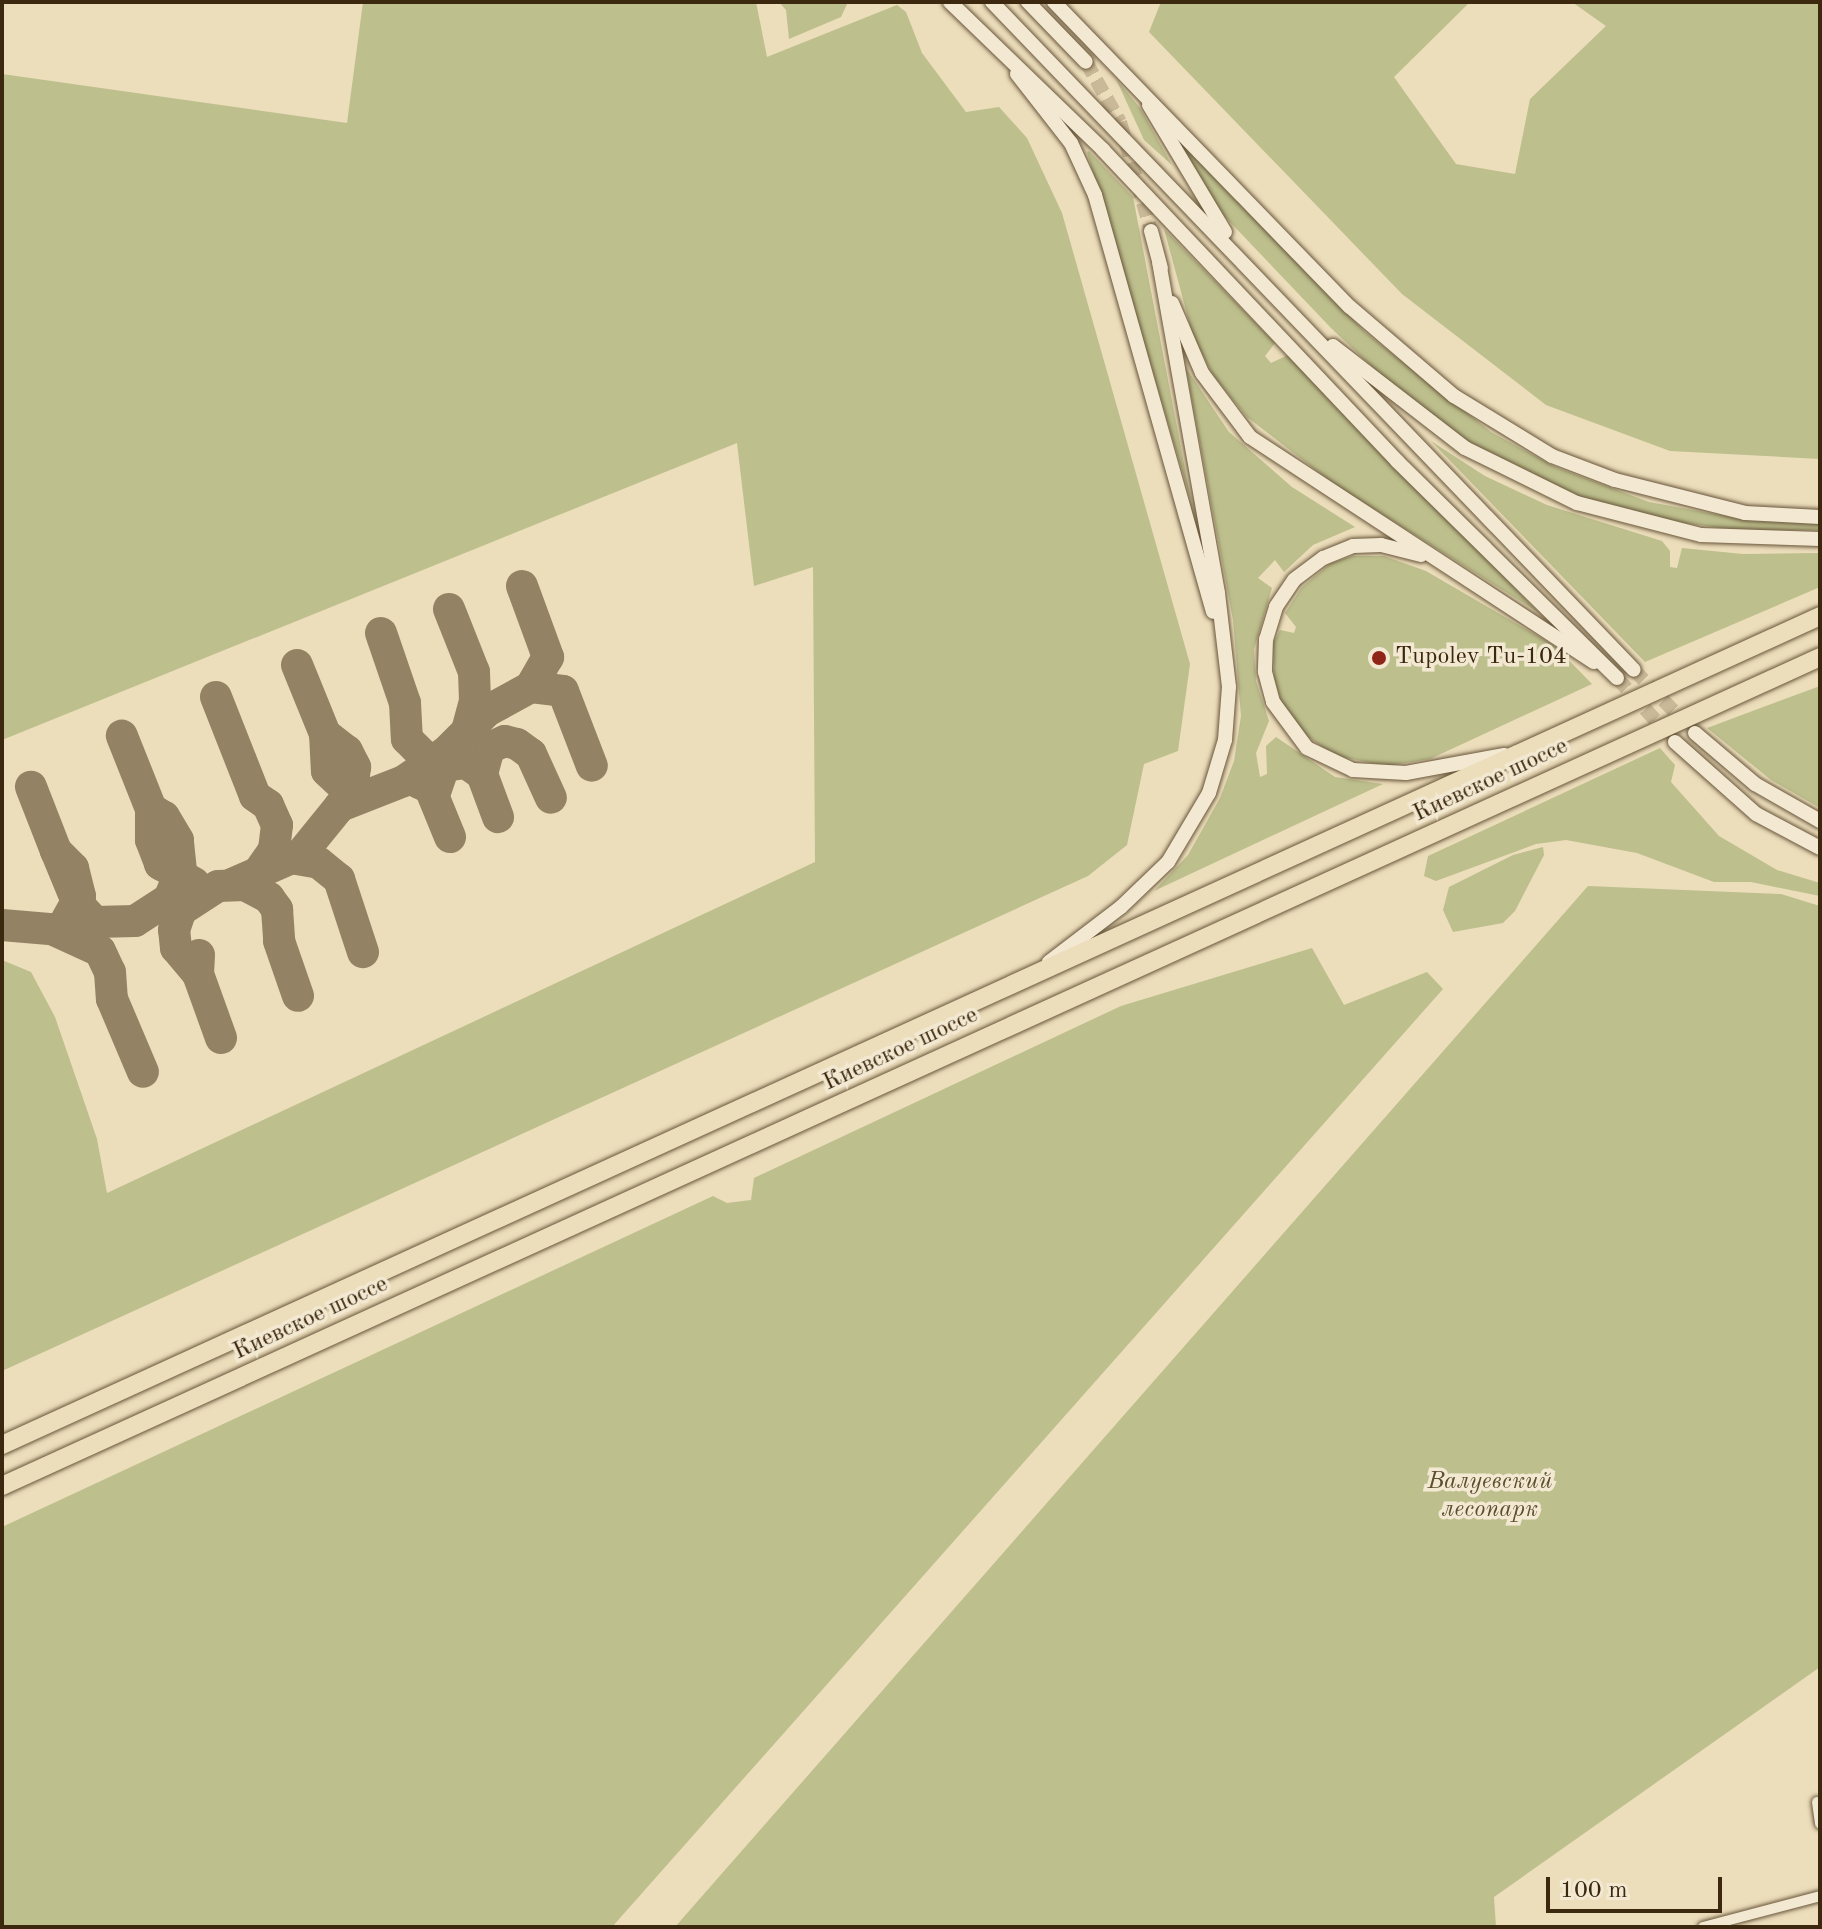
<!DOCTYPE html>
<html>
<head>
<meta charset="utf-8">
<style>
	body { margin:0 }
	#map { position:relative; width:1822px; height:1929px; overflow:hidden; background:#ecddbb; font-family:"Old Standard TT",serif }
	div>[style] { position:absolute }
	.green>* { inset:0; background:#bdbf8d }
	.taxiway>* { height:32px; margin:-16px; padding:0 16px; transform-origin:16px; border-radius:16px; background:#948264 }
	.secondary-tunnel>* { height:14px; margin-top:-7px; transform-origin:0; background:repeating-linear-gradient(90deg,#c9b998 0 14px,transparent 0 21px) }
	.roads { filter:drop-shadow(0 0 2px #675539) drop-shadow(0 0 2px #675539) }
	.street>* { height:10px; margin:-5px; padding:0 5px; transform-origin:5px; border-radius:5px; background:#f3e9d3 }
	.secondary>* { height:14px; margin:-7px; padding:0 7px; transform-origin:7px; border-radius:7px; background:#f3e9d3 }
	.highway>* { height:18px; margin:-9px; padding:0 9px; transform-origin:9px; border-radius:9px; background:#ecddbb }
	.dots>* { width:22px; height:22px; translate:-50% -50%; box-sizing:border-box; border:4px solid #f3e9d3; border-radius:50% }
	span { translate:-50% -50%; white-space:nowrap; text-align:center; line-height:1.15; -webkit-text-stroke:7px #f3e9d3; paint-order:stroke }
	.poi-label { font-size:24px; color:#3b280e }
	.left { translate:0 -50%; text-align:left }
	.street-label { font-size:24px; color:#3b280e }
	.park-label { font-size:24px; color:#5c4e2e; font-style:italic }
	.frame { position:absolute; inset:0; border:4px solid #3b280e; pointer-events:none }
	.scale { position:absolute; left:1546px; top:1877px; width:176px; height:36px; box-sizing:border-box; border:4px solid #3b280e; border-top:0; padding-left:10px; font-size:24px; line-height:28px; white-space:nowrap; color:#3b280e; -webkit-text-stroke:6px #f3e9d3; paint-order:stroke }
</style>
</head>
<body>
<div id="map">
	<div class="green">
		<div style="clip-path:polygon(363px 2px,756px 2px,767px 57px,897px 5px,906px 12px,922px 53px,966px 112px,999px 107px,1027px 138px,1062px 213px,1190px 664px,1178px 751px,1144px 764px,1127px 845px,1088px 876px,2px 1371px,2px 960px,31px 972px,55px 1017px,97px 1139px,107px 1193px,815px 862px,813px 567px,754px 586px,737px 443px,2px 740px,2px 74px,347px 123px)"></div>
		<div style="clip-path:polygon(779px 2px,848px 2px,841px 17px,789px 39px,786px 10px)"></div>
		<div style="clip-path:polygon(1161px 2px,1470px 2px,1394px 77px,1456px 164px,1515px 174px,1530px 99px,1606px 26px,1572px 2px,1820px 2px,1820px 459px,1670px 451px,1546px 405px,1402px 294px,1149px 32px)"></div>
		<div style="clip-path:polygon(1116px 79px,1140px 108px,1172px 165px,1144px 140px)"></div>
		<div style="clip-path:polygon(1170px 130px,1365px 332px,1491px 432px,1555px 467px,1649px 502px,1747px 520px,1820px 524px,1820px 530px,1743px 531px,1661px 520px,1583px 499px,1491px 457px,1402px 395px,1331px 328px,1211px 202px)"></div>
		<div style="clip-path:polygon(1089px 151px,1133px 197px,1191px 500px,1087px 152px)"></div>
		<div style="clip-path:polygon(1164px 229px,1275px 343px,1265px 356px,1271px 363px,1288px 355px,1539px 613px,1334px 484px,1247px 417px,1213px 375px,1193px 336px)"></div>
		<div style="clip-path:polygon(1186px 368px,1229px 432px,1292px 487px,1355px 527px,1313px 545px,1284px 572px,1275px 560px,1258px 578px,1272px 588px,1254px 649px,1256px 681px,1269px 721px,1256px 753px,1260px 777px,1267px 774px,1266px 746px,1276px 737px,1335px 777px,1383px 784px,1154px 891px,1188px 855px,1220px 798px,1234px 761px,1241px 716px,1233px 620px)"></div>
		<div style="clip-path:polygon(1431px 441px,1485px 476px,1547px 505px,1662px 541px,1670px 551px,1670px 567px,1677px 568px,1682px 548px,1743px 554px,1820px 553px,1820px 587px,1645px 662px)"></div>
		<div style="clip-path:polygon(1353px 556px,1384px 556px,1426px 571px,1555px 646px,1592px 684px,1430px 759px,1387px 766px,1336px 756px,1302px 733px,1283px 706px,1274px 679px,1273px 644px,1280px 630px,1294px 633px,1296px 627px,1285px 613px,1302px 587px,1331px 563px)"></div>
		<div style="clip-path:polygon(1820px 686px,1820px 808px,1771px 780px,1707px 728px)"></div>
		<div style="clip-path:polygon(1660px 748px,1675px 765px,1671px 782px,1719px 836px,1777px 870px,1820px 883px,1820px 896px,1751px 882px,1714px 882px,1637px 853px,1566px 840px,1536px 844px,1436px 881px,1424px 876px,1428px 856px)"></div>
		<div style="clip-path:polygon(1543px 847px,1544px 855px,1515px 911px,1503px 923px,1453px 932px,1443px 910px,1449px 887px,1513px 855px)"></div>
		<div style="clip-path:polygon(1588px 886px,1781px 894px,1820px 906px,1820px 1667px,1494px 1897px,1496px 1927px,675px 1927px)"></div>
		<div style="clip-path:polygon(1312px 948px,1344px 1005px,1427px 972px,1443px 989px,612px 1927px,2px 1927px,2px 1527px,713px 1196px,727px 1203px,751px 1200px,754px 1178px,1121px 1006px)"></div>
	</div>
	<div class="taxiway">
		<div style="left:522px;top:586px;width:76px;rotate:69.9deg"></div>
		<div style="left:548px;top:657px;width:34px;rotate:120deg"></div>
		<div style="left:449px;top:609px;width:68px;rotate:68.4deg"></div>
		<div style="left:474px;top:672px;width:29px;rotate:88deg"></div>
		<div style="left:475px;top:701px;width:31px;rotate:105deg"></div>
		<div style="left:381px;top:633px;width:74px;rotate:71.1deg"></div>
		<div style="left:405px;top:703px;width:36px;rotate:87deg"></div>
		<div style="left:407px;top:739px;width:27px;rotate:45deg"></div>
		<div style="left:426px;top:758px;width:24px;rotate:9deg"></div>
		<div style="left:297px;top:665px;width:74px;rotate:67.9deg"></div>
		<div style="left:325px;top:734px;width:37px;rotate:87deg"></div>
		<div style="left:327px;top:771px;width:23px;rotate:43deg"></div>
		<div style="left:344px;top:787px;width:23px;rotate:20deg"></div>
		<div style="left:216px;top:697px;width:106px;rotate:68.5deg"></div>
		<div style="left:255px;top:796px;width:16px;rotate:35deg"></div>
		<div style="left:268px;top:805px;width:22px;rotate:66deg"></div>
		<div style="left:277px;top:825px;width:25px;rotate:97deg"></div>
		<div style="left:274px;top:850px;width:28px;rotate:125deg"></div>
		<div style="left:325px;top:734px;width:28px;rotate:38deg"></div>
		<div style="left:347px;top:751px;width:18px;rotate:63deg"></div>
		<div style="left:355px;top:767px;width:34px;rotate:97deg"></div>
		<div style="left:482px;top:774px;width:27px;rotate:-75deg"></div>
		<div style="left:489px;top:748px;width:17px;rotate:-24deg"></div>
		<div style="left:505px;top:741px;width:12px;rotate:14deg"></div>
		<div style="left:517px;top:744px;width:17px;rotate:36deg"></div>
		<div style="left:531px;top:754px;width:48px;rotate:65.6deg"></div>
		<div style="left:419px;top:783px;width:12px;rotate:24deg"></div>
		<div style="left:430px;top:788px;width:53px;rotate:67.8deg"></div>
		<div style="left:434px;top:795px;width:31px;rotate:-71deg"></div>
		<div style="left:444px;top:766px;width:22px;rotate:-8deg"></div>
		<div style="left:466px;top:763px;width:19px;rotate:35deg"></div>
		<div style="left:482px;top:774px;width:46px;rotate:69.6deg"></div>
		<div style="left:151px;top:809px;width:31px;rotate:90deg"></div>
		<div style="left:151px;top:840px;width:26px;rotate:69deg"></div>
		<div style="left:160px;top:864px;width:39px;rotate:29deg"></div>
		<div style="left:56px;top:851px;width:57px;rotate:67.5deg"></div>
		<div style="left:78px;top:904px;width:25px;rotate:47deg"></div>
		<div style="left:95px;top:922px;width:40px;rotate:-1.4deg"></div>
		<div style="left:135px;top:921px;width:40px;rotate:-32.9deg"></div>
		<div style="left:169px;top:899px;width:30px;rotate:-67deg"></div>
		<div style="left:181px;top:871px;width:31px;rotate:-96deg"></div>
		<div style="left:178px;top:840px;width:27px;rotate:-121deg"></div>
		<div style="left:164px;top:817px;width:15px;rotate:-148deg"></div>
		<div style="left:151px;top:809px;width:79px;rotate:-111.7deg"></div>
		<div style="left:291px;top:858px;width:28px;rotate:10deg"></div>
		<div style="left:319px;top:863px;width:26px;rotate:39deg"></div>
		<div style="left:339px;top:879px;width:77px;rotate:71.8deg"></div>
		<div style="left:232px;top:884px;width:75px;rotate:-23.5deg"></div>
		<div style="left:301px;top:854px;width:62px;rotate:-50.9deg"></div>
		<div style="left:340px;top:806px;width:69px;rotate:-21.3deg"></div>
		<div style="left:404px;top:781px;width:51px;rotate:-34.6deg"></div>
		<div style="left:446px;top:752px;width:58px;rotate:-45deg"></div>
		<div style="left:487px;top:711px;width:50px;rotate:-28.6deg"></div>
		<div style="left:531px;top:687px;width:32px;rotate:7deg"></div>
		<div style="left:563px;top:691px;width:80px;rotate:68.9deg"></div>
		<div style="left:2px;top:925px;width:59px;rotate:4.8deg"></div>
		<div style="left:61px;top:930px;width:39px;rotate:-61deg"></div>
		<div style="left:80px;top:896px;width:29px;rotate:-104deg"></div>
		<div style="left:73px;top:868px;width:24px;rotate:-135deg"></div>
		<div style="left:56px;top:851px;width:69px;rotate:-111.3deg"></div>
		<div style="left:56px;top:931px;width:48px;rotate:24.4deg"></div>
		<div style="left:100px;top:951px;width:23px;rotate:65deg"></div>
		<div style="left:110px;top:972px;width:27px;rotate:86deg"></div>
		<div style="left:112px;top:999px;width:79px;rotate:67deg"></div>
		<div style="left:199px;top:955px;width:19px;rotate:93deg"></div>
		<div style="left:198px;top:974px;width:68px;rotate:70.2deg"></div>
		<div style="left:198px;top:974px;width:34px;rotate:-130deg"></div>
		<div style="left:176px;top:948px;width:18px;rotate:-96deg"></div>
		<div style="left:174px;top:930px;width:21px;rotate:-71deg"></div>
		<div style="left:181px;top:910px;width:44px;rotate:-33deg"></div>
		<div style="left:218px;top:886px;width:27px;rotate:-2deg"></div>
		<div style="left:245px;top:885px;width:27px;rotate:28deg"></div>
		<div style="left:269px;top:898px;width:14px;rotate:54deg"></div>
		<div style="left:277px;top:909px;width:32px;rotate:86deg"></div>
		<div style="left:279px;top:941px;width:58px;rotate:70.9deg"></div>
	</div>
	<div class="secondary-tunnel">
		<div style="left:1086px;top:62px;width:69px;rotate:60.5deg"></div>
		<div style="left:1120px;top:122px;width:113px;rotate:74.1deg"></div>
		<div style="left:1634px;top:670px;width:88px;rotate:45.9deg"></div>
		<div style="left:1617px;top:678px;width:76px;rotate:47.7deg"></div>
	</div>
	<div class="roads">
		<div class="street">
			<div style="left:1817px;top:1802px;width:22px;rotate:82deg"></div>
			<div style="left:1703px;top:1927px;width:121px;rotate:-14.8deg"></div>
		</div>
		<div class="secondary">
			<div style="left:950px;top:2px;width:213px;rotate:44deg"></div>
			<div style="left:1103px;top:150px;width:428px;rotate:46.6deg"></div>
			<div style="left:1397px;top:461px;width:309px;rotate:44.6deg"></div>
			<div style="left:992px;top:2px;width:926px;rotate:46.14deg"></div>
			<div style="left:1028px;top:2px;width:83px;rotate:46deg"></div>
			<div style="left:1054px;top:2px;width:425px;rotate:45.9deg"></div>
			<div style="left:1350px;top:307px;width:137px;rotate:40.6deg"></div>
			<div style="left:1454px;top:396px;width:115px;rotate:31.5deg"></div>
			<div style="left:1552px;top:456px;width:67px;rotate:20.9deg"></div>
			<div style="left:1615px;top:480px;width:134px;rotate:14.2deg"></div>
			<div style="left:1745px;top:513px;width:75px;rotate:3.1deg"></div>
			<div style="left:1017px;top:74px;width:88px;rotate:52deg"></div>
			<div style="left:1071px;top:143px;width:57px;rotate:65.2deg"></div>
			<div style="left:1095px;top:195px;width:433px;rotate:74.2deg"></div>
			<div style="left:1149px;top:105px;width:148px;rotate:59.1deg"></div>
			<div style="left:1151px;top:231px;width:38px;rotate:75deg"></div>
			<div style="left:1172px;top:303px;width:76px;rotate:66.8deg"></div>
			<div style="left:1202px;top:373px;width:80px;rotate:53.1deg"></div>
			<div style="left:1250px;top:437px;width:411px;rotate:33.2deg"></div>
			<div style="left:1333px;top:346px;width:167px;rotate:37.7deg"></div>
			<div style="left:1465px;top:448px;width:125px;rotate:26.2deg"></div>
			<div style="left:1577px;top:503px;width:128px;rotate:14.5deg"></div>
			<div style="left:1701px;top:535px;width:119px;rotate:1.9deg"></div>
			<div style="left:1421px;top:555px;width:41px;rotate:-166deg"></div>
			<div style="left:1381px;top:545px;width:28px;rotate:178deg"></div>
			<div style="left:1353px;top:546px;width:32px;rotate:158deg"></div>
			<div style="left:1323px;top:558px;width:36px;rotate:143deg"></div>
			<div style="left:1294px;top:580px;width:32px;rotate:124deg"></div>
			<div style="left:1276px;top:607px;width:34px;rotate:107deg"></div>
			<div style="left:1266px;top:639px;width:33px;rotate:92deg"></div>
			<div style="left:1265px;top:672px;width:31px;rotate:75deg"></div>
			<div style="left:1273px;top:702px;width:57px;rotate:53.5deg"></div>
			<div style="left:1307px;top:748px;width:51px;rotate:25.6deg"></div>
			<div style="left:1353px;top:770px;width:53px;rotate:3.2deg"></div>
			<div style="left:1406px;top:773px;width:100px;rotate:-10.4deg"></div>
			<div style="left:1695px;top:733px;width:79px;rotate:40.4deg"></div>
			<div style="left:1755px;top:784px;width:75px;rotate:29.6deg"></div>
			<div style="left:1675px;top:742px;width:108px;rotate:41.6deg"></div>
			<div style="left:1756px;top:814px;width:72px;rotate:28deg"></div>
			<div style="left:1049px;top:962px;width:91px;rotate:-37.4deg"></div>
			<div style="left:1121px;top:907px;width:65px;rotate:-43.8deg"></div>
			<div style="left:1168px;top:862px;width:80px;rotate:-59.3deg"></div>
			<div style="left:1209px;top:793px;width:55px;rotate:-73.2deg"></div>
			<div style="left:1225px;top:740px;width:53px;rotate:-85.7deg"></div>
			<div style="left:1229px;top:687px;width:95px;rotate:-96.7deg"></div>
			<div style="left:1218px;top:593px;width:335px;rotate:-100.1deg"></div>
		</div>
		<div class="highway">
			<div style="left:2px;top:1445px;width:1998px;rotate:-24.51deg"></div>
			<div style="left:2px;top:1486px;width:1998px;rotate:-24.51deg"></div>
		</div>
	</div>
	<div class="dots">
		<div style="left:1379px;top:658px;background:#8f2418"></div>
	</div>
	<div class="poi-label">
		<span class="left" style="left:1395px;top:658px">Tupolev Tu-104</span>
	</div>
	<div class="street-label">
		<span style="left:1491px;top:781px;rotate:-25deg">Киевское шоссе</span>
		<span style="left:901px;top:1050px;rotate:-25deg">Киевское шоссе</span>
		<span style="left:311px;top:1319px;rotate:-25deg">Киевское шоссе</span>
	</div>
	<div class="park-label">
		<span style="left:1490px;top:1497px">Валуевский<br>лесопарк</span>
	</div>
	<div class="frame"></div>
	<div class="scale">100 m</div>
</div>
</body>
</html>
